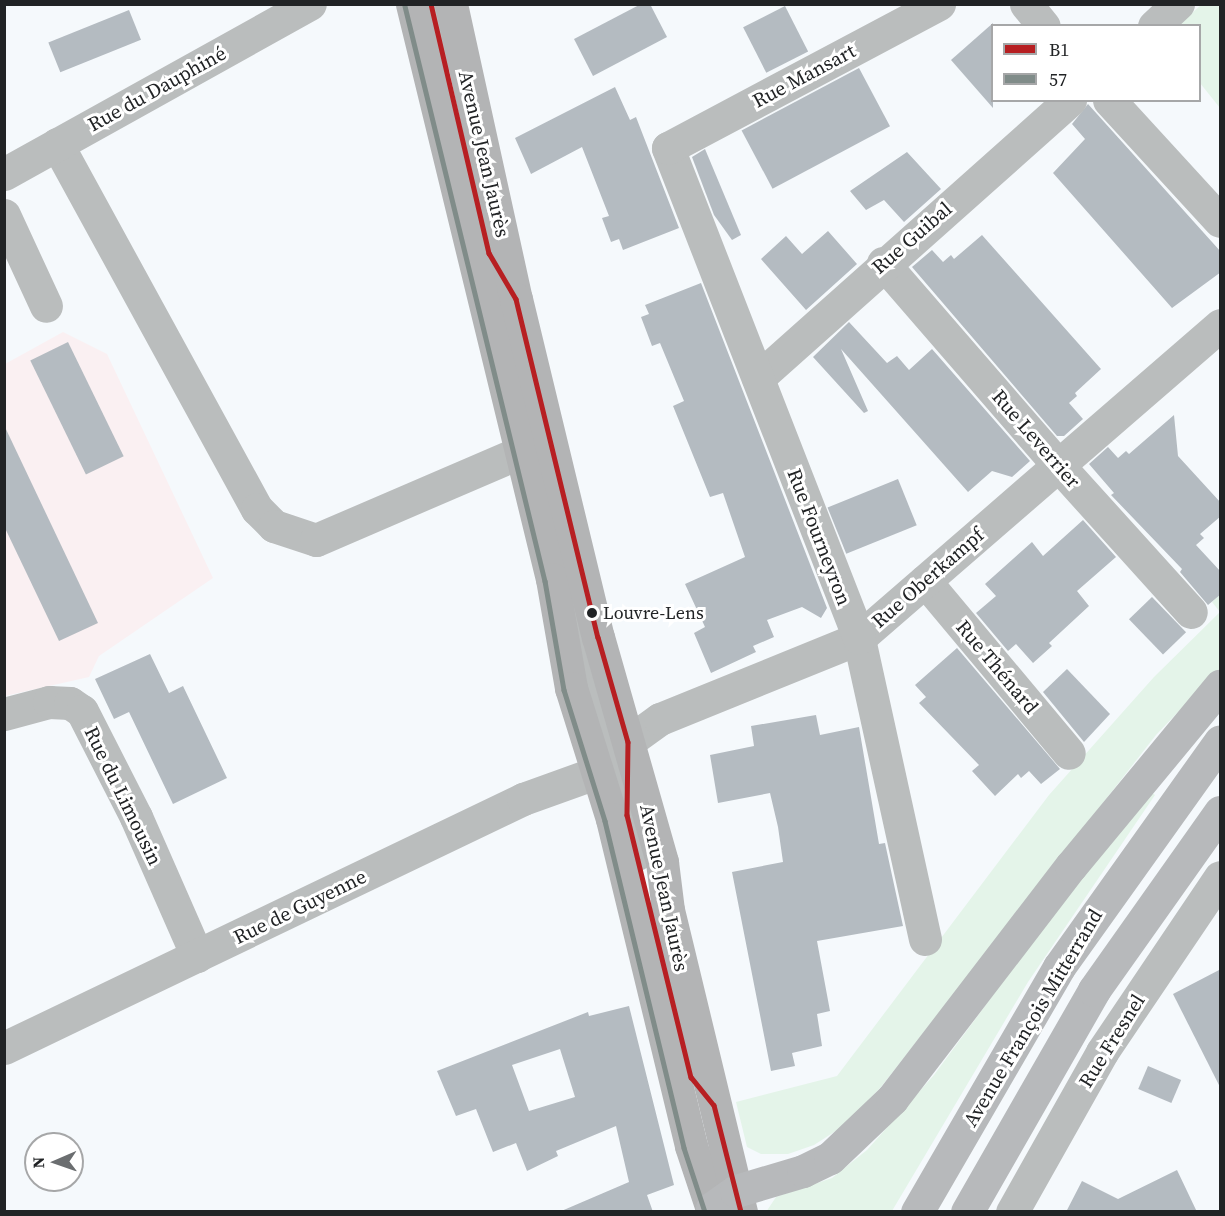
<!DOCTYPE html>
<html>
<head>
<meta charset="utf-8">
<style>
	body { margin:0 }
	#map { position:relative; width:1225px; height:1216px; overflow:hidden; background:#f5f9fc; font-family:"Source Serif 4",serif }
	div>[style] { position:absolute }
	.education>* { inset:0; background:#faf0f2 }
	.green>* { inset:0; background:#e4f4e9 }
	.building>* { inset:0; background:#b4bbc1; transform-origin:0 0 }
	.minor>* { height:33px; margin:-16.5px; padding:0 16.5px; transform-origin:16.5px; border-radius:16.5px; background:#babdbd }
	.major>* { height:33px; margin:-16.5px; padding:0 16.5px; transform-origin:16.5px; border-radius:16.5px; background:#b3b4b5 }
	.highway>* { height:33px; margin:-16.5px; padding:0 16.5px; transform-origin:16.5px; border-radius:16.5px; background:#b7b9bb }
	.bus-1>* { height:4.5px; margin:-2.25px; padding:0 2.25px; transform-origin:2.25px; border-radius:2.25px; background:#b71f22 }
	.bus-2>* { height:4.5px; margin:-2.25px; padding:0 2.25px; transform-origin:2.25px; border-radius:2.25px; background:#808c89 }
	.dots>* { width:16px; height:16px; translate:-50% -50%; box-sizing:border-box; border:3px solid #fff; border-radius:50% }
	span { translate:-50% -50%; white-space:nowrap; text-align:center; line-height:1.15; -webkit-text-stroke:6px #fff; paint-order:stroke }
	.bus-label { font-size:18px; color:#212325 }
	.left { translate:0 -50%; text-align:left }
	.street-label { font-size:20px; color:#212325 }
	.frame { position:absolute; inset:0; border:6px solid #212325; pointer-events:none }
	.legend { position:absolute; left:991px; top:24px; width:210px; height:78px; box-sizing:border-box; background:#fff; border:2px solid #a6a7a8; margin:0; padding:8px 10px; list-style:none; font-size:18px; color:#212325 }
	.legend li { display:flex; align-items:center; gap:12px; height:30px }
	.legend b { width:30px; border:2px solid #a6a7a8 }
	.north { position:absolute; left:24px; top:1132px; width:60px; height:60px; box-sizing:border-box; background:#fff; border:2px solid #a6a7a8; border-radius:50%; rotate:268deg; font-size:16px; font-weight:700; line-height:24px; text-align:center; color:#212325 }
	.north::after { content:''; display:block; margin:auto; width:21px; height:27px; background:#6b6e70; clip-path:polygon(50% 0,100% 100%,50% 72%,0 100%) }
</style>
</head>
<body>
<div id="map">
	<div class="education">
		<div style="clip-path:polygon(63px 332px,107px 354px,213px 578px,99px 656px,89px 677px,5px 696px,5px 364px)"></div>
	</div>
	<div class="green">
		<div style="clip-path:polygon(1201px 5px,1220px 5px,1220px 108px,1200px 83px,1200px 26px,1177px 26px)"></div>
		<div style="clip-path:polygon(1220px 594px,1220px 668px,1156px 735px,881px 1087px,845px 1125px,814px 1145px,788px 1154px,761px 1154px,747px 1147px,736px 1102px,837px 1076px,1049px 795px,1154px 677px,1220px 612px,1212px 602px)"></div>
		<div style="clip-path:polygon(1146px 788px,1155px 795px,1028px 982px,892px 1211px,766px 1212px,776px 1197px,832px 1178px,867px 1150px,934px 1075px)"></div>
	</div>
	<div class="building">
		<div style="clip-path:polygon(641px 4px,650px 4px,667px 37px,593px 76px,574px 39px)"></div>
		<div style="left:785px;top:6px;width:51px;height:47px;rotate:63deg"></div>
		<div style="left:129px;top:10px;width:32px;height:87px;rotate:68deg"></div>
		<div style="clip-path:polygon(993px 23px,993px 108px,951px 60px)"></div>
		<div style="left:859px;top:68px;width:66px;height:133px;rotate:62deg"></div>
		<div style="clip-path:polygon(615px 87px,630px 120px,636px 117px,679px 228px,623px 250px,619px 239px,611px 242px,602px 218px,609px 216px,582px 147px,531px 174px,515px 138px)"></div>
		<div style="clip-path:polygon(1088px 104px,1221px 252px,1221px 272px,1172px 308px,1053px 173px,1085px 139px,1072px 124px)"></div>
		<div style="clip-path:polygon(705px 149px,741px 235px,732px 240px,714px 215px,692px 157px)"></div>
		<div style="clip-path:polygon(907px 152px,941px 189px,904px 222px,884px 200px,866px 210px,850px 191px)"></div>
		<div style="clip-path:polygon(828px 231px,857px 264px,806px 310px,761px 259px,786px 236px,802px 254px)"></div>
		<div style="clip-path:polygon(982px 235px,1101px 369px,1075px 393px,1077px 396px,1069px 403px,1083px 419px,1064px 436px,1057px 436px,912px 267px,932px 250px,943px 262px,951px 255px,954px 259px)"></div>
		<div style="clip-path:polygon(701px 283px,827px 608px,821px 618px,802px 607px,767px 620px,774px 637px,753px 646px,756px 652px,711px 673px,694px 633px,705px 627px,685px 584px,745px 557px,723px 493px,710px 497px,673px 406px,684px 401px,660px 343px,652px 346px,641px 317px,649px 314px,645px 305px)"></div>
		<div style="clip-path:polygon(849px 322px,887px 363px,897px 356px,909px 370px,932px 349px,1030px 461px,1012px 477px,992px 471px,968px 492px,841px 349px,868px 411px,864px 413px,813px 357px)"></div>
		<div style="left:68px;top:342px;width:127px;height:42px;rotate:64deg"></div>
		<div style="clip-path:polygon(1174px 415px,1178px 456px,1221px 503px,1221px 516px,1200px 534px,1204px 538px,1196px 545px,1221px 572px,1221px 594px,1208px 605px,1180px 572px,1182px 569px,1111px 495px,1114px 493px,1089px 464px,1108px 447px,1118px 458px,1126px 451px,1129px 454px)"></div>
		<div style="clip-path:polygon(4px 425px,98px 623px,59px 641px,4px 526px)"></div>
		<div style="left:898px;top:479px;width:50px;height:76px;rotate:68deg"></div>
		<div style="clip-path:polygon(1083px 520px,1116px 557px,1077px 591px,1089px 606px,1049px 643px,1052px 646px,1033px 663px,1016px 644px,1008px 651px,976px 613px,996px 596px,985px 584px,1032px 542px,1043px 556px)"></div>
		<div style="left:1152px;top:597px;width:49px;height:32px;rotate:46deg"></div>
		<div style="clip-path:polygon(957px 648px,1060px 769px,1041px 784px,1029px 771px,1021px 778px,1018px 774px,995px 796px,972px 771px,979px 765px,919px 703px,926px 697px,915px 685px)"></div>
		<div style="clip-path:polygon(150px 654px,169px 693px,183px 686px,227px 778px,173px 804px,129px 712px,114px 719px,95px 679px)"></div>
		<div style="clip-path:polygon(1067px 669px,1110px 714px,1084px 742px,1043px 692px)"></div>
		<div style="clip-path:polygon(816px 715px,820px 735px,859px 727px,879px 844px,885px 843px,903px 926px,817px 941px,830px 1011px,817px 1014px,822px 1046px,792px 1053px,795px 1066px,771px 1071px,732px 872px,783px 862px,778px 827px,770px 793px,718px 803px,710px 755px,754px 746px,751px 726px)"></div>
		<div style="clip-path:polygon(1221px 969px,1221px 1089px,1173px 994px)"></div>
		<div style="clip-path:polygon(evenodd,629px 1006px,674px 1185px,647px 1195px,653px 1212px,559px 1212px,629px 1182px,616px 1126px,556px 1151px,558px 1156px,527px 1171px,516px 1143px,493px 1152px,476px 1109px,456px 1116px,437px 1071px,588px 1012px,589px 1016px,629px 1006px,560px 1049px,575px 1097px,529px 1111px,512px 1065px,560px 1049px)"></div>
		<div style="left:1148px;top:1066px;width:36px;height:25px;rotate:23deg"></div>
		<div style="clip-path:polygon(1177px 1170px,1197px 1212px,1066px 1212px,1082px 1181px,1118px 1199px)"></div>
	</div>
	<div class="minor">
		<div style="left:431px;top:4px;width:52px;rotate:78.9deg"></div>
		<div style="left:1026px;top:4px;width:28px;rotate:51deg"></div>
		<div style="left:1154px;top:26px;width:33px;rotate:-43deg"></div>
		<div style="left:1109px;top:100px;width:164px;rotate:47.5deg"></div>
		<div style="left:57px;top:144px;width:416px;rotate:61.3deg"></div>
		<div style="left:257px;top:509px;width:24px;rotate:45deg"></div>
		<div style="left:274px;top:526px;width:44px;rotate:18.4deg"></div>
		<div style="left:316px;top:540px;width:222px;rotate:-23.3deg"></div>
		<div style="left:4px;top:174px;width:350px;rotate:-29.1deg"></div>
		<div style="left:4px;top:215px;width:100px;rotate:65.2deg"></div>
		<div style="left:883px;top:263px;width:267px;rotate:49.1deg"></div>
		<div style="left:1058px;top:465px;width:198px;rotate:47.9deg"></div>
		<div style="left:758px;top:378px;width:418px;rotate:-41.7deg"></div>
		<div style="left:568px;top:579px;width:117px;rotate:76.2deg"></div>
		<div style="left:596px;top:693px;width:65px;rotate:88.2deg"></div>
		<div style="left:925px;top:581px;width:224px;rotate:50.1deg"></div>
		<div style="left:4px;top:714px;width:47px;rotate:-14.9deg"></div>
		<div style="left:49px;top:702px;width:21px;rotate:3deg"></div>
		<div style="left:70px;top:703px;width:14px;rotate:34deg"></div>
		<div style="left:82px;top:711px;width:119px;rotate:63deg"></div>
		<div style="left:136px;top:817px;width:152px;rotate:66.3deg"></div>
		<div style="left:628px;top:754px;width:61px;rotate:90.9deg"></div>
		<div style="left:627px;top:815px;width:40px;rotate:75.6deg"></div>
		<div style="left:598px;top:772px;width:42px;rotate:-45deg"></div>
		<div style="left:628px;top:742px;width:39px;rotate:-36deg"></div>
		<div style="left:660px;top:719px;width:215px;rotate:-22.1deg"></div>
		<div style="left:859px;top:638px;width:478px;rotate:-40.9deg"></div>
		<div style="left:925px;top:939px;width:308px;rotate:-102.4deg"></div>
		<div style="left:859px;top:638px;width:526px;rotate:-111.3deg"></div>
		<div style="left:668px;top:148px;width:307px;rotate:-28deg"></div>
		<div style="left:4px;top:1048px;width:576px;rotate:-25.63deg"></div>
		<div style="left:523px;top:799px;width:80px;rotate:-19.8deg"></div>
		<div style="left:1012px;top:1212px;width:184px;rotate:-60.6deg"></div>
		<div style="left:1102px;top:1052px;width:211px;rotate:-56deg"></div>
	</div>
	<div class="major">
		<div style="left:412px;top:4px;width:592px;rotate:76.32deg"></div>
		<div style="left:552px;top:579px;width:111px;rotate:80.1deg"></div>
		<div style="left:571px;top:688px;width:137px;rotate:72.6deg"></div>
		<div style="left:612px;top:819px;width:336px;rotate:76.4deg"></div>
		<div style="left:691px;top:1146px;width:70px;rotate:71.6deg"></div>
		<div style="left:451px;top:4px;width:302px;rotate:77.6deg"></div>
		<div style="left:516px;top:299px;width:348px;rotate:76.4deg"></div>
		<div style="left:598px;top:637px;width:234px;rotate:74.1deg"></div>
		<div style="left:662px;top:862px;width:48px;rotate:82.9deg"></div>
		<div style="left:668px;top:910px;width:311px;rotate:76.4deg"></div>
	</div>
	<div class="highway">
		<div style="left:712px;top:1208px;width:29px;rotate:-35deg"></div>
		<div style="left:736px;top:1191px;width:70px;rotate:-16.6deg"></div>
		<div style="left:803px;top:1171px;width:30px;rotate:-26deg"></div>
		<div style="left:830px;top:1158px;width:86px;rotate:-43.6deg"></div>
		<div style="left:892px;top:1099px;width:294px;rotate:-52.5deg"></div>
		<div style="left:1071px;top:866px;width:234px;rotate:-50.4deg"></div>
		<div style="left:917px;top:1212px;width:283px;rotate:-59.9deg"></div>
		<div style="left:1059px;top:967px;width:277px;rotate:-54.5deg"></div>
		<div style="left:967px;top:1212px;width:256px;rotate:-60.2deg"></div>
		<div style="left:1094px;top:990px;width:218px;rotate:-54.7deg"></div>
	</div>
	<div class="bus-1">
		<div style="left:431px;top:4px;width:256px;rotate:76.9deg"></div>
		<div style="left:489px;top:253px;width:53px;rotate:59.6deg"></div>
		<div style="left:516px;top:299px;width:348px;rotate:76.4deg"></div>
		<div style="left:598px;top:637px;width:109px;rotate:74.1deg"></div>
		<div style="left:628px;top:742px;width:73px;rotate:90.8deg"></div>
		<div style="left:627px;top:815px;width:270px;rotate:76.3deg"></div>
		<div style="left:691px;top:1077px;width:36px;rotate:51deg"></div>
		<div style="left:714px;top:1105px;width:110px;rotate:75.8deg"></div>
	</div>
	<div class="bus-2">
		<div style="left:405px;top:6px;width:592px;rotate:76.32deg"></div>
		<div style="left:545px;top:581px;width:111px;rotate:80.1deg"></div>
		<div style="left:564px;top:690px;width:137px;rotate:72.6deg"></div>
		<div style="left:605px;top:821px;width:336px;rotate:76.4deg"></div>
		<div style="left:684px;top:1148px;width:67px;rotate:71.8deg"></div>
	</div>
	<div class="dots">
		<div style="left:592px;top:613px;background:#212325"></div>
	</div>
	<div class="bus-label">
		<span class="left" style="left:603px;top:613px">Louvre-Lens</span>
	</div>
	<div class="street-label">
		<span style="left:804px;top:76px;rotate:-28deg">Rue Mansart</span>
		<span style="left:157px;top:89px;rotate:-29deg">Rue du Dauphiné</span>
		<span style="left:484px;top:154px;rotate:77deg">Avenue Jean Jaurès</span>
		<span style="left:912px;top:238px;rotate:-41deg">Rue Guibal</span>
		<span style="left:1036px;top:439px;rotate:49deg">Rue Leverrier</span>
		<span style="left:819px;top:537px;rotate:69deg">Rue Fourneyron</span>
		<span style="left:928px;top:578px;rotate:-41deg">Rue Oberkampf</span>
		<span style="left:997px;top:667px;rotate:50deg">Rue Thénard</span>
		<span style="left:123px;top:796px;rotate:64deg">Rue du Limousin</span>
		<span style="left:664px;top:888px;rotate:78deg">Avenue Jean Jaurès</span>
		<span style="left:300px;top:907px;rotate:-26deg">Rue de Guyenne</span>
		<span style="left:1033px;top:1018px;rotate:-59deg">Avenue François Mitterrand</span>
		<span style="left:1112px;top:1041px;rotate:-58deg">Rue Fresnel</span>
	</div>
	<div class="frame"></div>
	<ul class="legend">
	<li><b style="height:8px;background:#b71f22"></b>B1</li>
	<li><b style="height:8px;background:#808c89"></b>57</li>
	</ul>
	<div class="north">N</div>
</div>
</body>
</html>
